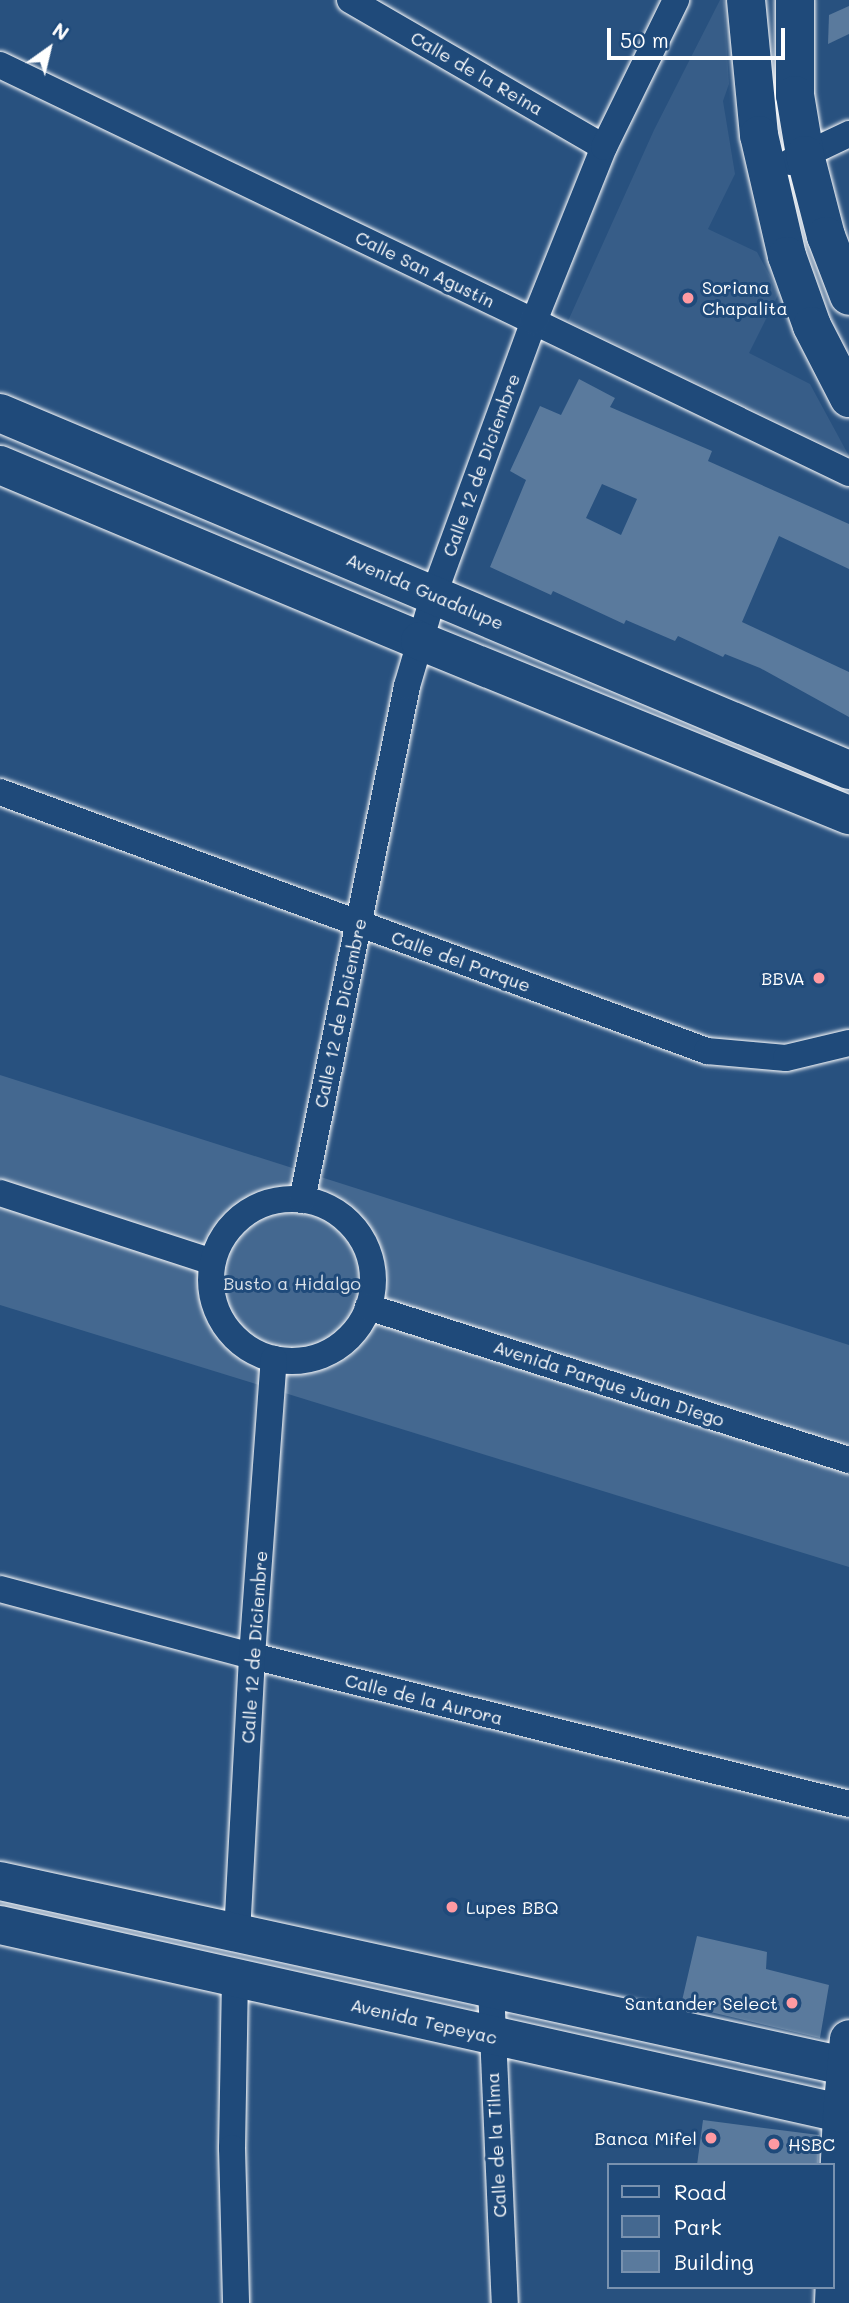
<!DOCTYPE html>
<html>
<head>
<meta charset="utf-8">
<style>
	body { margin:0 }
	#map { position:relative; width:849px; height:2303px; overflow:hidden; background:#28517f; font-family:Mali,sans-serif }
	div>[style] { position:absolute }
	.built>* { inset:0; background:#375d88 }
	.green>* { inset:0; background:#446890 }
	.building>* { inset:0; background:#5a7a9d }
	.roads { filter:drop-shadow(0 0 2px #fff) drop-shadow(0 0 2px #fff) }
	.street>* { height:26px; margin:-13px; padding:0 13px; transform-origin:13px; border-radius:13px; background:#1f4a7a }
	.street>.ring { margin:-13px; padding:0; box-sizing:content-box; background:none; border:26px solid #1f4a7a; border-radius:50% }
	.secondary>* { height:38px; margin:-19px; padding:0 19px; transform-origin:19px; border-radius:19px; background:#1f4a7a }
	.primary>* { height:38px; margin:-19px; padding:0 19px; transform-origin:19px; border-radius:19px; background:#1f4a7a }
	.dots>* { width:19px; height:19px; translate:-50% -50%; box-sizing:border-box; border:4px solid #1f4a7a; border-radius:50% }
	span { translate:-50% -50%; white-space:nowrap; text-align:center; line-height:1.15; -webkit-text-stroke:6px #1f4a7a; paint-order:stroke }
	.street-label { font-size:18px; color:#fff }
	.poi-label { font-size:18px; color:#fff }
	.left { translate:0 -50%; text-align:left }
	.right { translate:-100% -50%; text-align:right }
	.park-label { font-size:18px; color:#dae1e9 }
	.legend { position:absolute; left:607px; top:2163px; width:228px; height:126px; box-sizing:border-box; background:#1f4a7a; border:2px solid #7992af; margin:0; padding:9px 12px; list-style:none; font-size:21px; color:#fff }
	.legend li { display:flex; align-items:center; gap:14px; height:35px }
	.legend b { width:35px; border:2px solid #7992af }
	.north { position:absolute; left:14px; top:14px; width:70px; height:70px; -webkit-text-stroke:5px #1f4a7a; paint-order:stroke; rotate:34deg; font-size:19px; font-weight:700; line-height:28px; text-align:center; color:#fff }
	.north::after { content:''; display:block; margin:auto; width:24px; height:32px; background:#fff; clip-path:polygon(50% 0,100% 100%,50% 72%,0 100%) }
	.scale { position:absolute; left:607px; top:28px; width:178px; height:32px; box-sizing:border-box; border:4px solid #fff; border-top:0; padding-left:9px; font-size:21px; line-height:24px; white-space:nowrap; color:#fff; -webkit-text-stroke:5px #1f4a7a; paint-order:stroke }
</style>
</head>
<body>
<div id="map">
	<div class="built">
		<div style="clip-path:polygon(720px 0,724px 0,729px 84px,723px 101px,735px 174px,708px 229px,757px 252px,779px 293px,749px 353px,810px 384px,849px 456px,568px 321px,654px 130px)"></div>
	</div>
	<div class="green">
		<div style="clip-path:polygon(0 1075px,849px 1345px,849px 1567px,0 1305px)"></div>
	</div>
	<div class="building">
		<div style="clip-path:polygon(849px 6px,849px 34px,828px 44px,829px 15px)"></div>
		<div style="clip-path:polygon(evenodd,579px 379px,615px 398px,610px 407px,712px 451px,708px 461px,849px 524px,849px 569px,779px 536px,742px 622px,849px 672px,849px 717px,760px 668px,725px 654px,723px 657px,678px 636px,675px 641px,626px 620px,624px 624px,553px 591px,551px 595px,490px 567px,526px 480px,510px 471px,540px 406px,561px 415px,579px 379px,602px 484px,637px 499px,621px 535px,586px 518px,602px 484px)"></div>
		<div style="clip-path:polygon(697px 1936px,767px 1952px,766px 1969px,829px 1985px,820px 2038px,681px 2005px)"></div>
		<div style="clip-path:polygon(703px 2120px,819px 2135px,818px 2165px,697px 2165px)"></div>
	</div>
	<div class="roads">
		<div class="street">
			<div style="left:350px;top:0;width:293px;rotate:30.1deg"></div>
			<div style="left:0;top:65px;width:942px;rotate:25.67deg"></div>
			<div style="left:790px;top:162px;width:65px;rotate:-25.4deg"></div>
			<div style="left:0;top:792px;width:753px;rotate:20.12deg"></div>
			<div style="left:707px;top:1051px;width:79px;rotate:5.1deg"></div>
			<div style="left:786px;top:1058px;width:65px;rotate:-13.4deg"></div>
			<div style="left:0;top:1193px;width:223px;rotate:18deg"></div>
			<div class="ring" style="left:211px;top:1199px;width:136px;height:136px"></div>
			<div style="left:302px;top:1200px;width:525px;rotate:-78.45deg"></div>
			<div style="left:407px;top:686px;width:96px;rotate:-73.6deg"></div>
			<div style="left:434px;top:594px;width:291px;rotate:-69.9deg"></div>
			<div style="left:534px;top:321px;width:188px;rotate:-68.1deg"></div>
			<div style="left:604px;top:147px;width:164px;rotate:-63.9deg"></div>
			<div style="left:368px;top:1307px;width:505px;rotate:17.65deg"></div>
			<div style="left:0;top:1589px;width:261px;rotate:14.9deg"></div>
			<div style="left:252px;top:1656px;width:615px;rotate:13.92deg"></div>
			<div style="left:237px;top:1934px;width:278px;rotate:-86.9deg"></div>
			<div style="left:252px;top:1656px;width:298px;rotate:-85.8deg"></div>
			<div style="left:235px;top:1977px;width:171px;rotate:91deg"></div>
			<div style="left:232px;top:2148px;width:155px;rotate:88.5deg"></div>
			<div style="left:491px;top:1988px;width:315px;rotate:87.5deg"></div>
		</div>
		<div class="secondary">
			<div style="left:746px;top:0;width:136px;rotate:84.5deg"></div>
			<div style="left:759px;top:135px;width:124px;rotate:77deg"></div>
			<div style="left:787px;top:256px;width:74px;rotate:70.3deg"></div>
			<div style="left:812px;top:326px;width:81px;rotate:62.8deg"></div>
			<div style="left:795px;top:0;width:95px;rotate:90deg"></div>
			<div style="left:795px;top:95px;width:61px;rotate:80.5deg"></div>
			<div style="left:805px;top:155px;width:84px;rotate:75.5deg"></div>
			<div style="left:826px;top:236px;width:64px;rotate:69deg"></div>
			<div style="left:0;top:1881px;width:869px;rotate:12.36deg"></div>
			<div style="left:0;top:1925px;width:870px;rotate:12.61deg"></div>
			<div style="left:834px;top:2303px;width:189px;rotate:-87.6deg"></div>
			<div style="left:842px;top:2114px;width:75px;rotate:-84.7deg"></div>
		</div>
		<div class="primary">
			<div style="left:0;top:413px;width:921px;rotate:22.81deg"></div>
			<div style="left:0;top:465px;width:455px;rotate:22.7deg"></div>
			<div style="left:420px;top:641px;width:463px;rotate:22.1deg"></div>
		</div>
	</div>
	<div class="dots">
		<div style="left:688px;top:298px;background:#ff9aa2"></div>
		<div style="left:819px;top:978px;background:#ff9aa2"></div>
		<div style="left:452px;top:1907px;background:#ff9aa2"></div>
		<div style="left:792px;top:2003px;background:#ff9aa2"></div>
		<div style="left:711px;top:2138px;background:#ff9aa2"></div>
		<div style="left:774px;top:2144px;background:#ff9aa2"></div>
	</div>
	<div class="street-label">
		<span style="left:477px;top:73px;rotate:30deg">Calle de la Reina</span>
		<span style="left:425px;top:269px;rotate:26deg">Calle San Agustín</span>
		<span style="left:481px;top:465px;rotate:-70deg">Calle 12 de Diciembre</span>
		<span style="left:425px;top:591px;rotate:23deg">Avenida Guadalupe</span>
		<span style="left:461px;top:961px;rotate:20deg">Calle del Parque</span>
		<span style="left:340px;top:1013px;rotate:-78deg">Calle 12 de Diciembre</span>
		<span style="left:609px;top:1383px;rotate:18deg">Avenida Parque Juan Diego</span>
		<span style="left:254px;top:1647px;rotate:-86deg">Calle 12 de Diciembre</span>
		<span style="left:424px;top:1699px;rotate:14deg">Calle de la Aurora</span>
		<span style="left:424px;top:2021px;rotate:13deg">Avenida Tepeyac</span>
		<span style="left:496px;top:2145px;rotate:-93deg">Calle de la Tilma</span>
	</div>
	<div class="poi-label">
		<span class="left" style="left:702px;top:298px">Soriana<br>Chapalita</span>
		<span class="right" style="left:805px;top:978px">BBVA</span>
		<span class="left" style="left:466px;top:1907px">Lupes BBQ</span>
		<span class="right" style="left:778px;top:2003px">Santander Select</span>
		<span class="right" style="left:697px;top:2138px">Banca Mifel</span>
		<span class="left" style="left:788px;top:2144px">HSBC</span>
	</div>
	<div class="park-label">
		<span style="left:292px;top:1283px">Busto a Hidalgo</span>
	</div>
	<ul class="legend">
	<li><b style="height:9px;background:#1f4a7a"></b>Road</li>
	<li><b style="height:19px;background:#446890"></b>Park</li>
	<li><b style="height:19px;background:#5a7a9d"></b>Building</li>
	</ul>
	<div class="north">N</div>
	<div class="scale">50 m</div>
</div>
</body>
</html>
